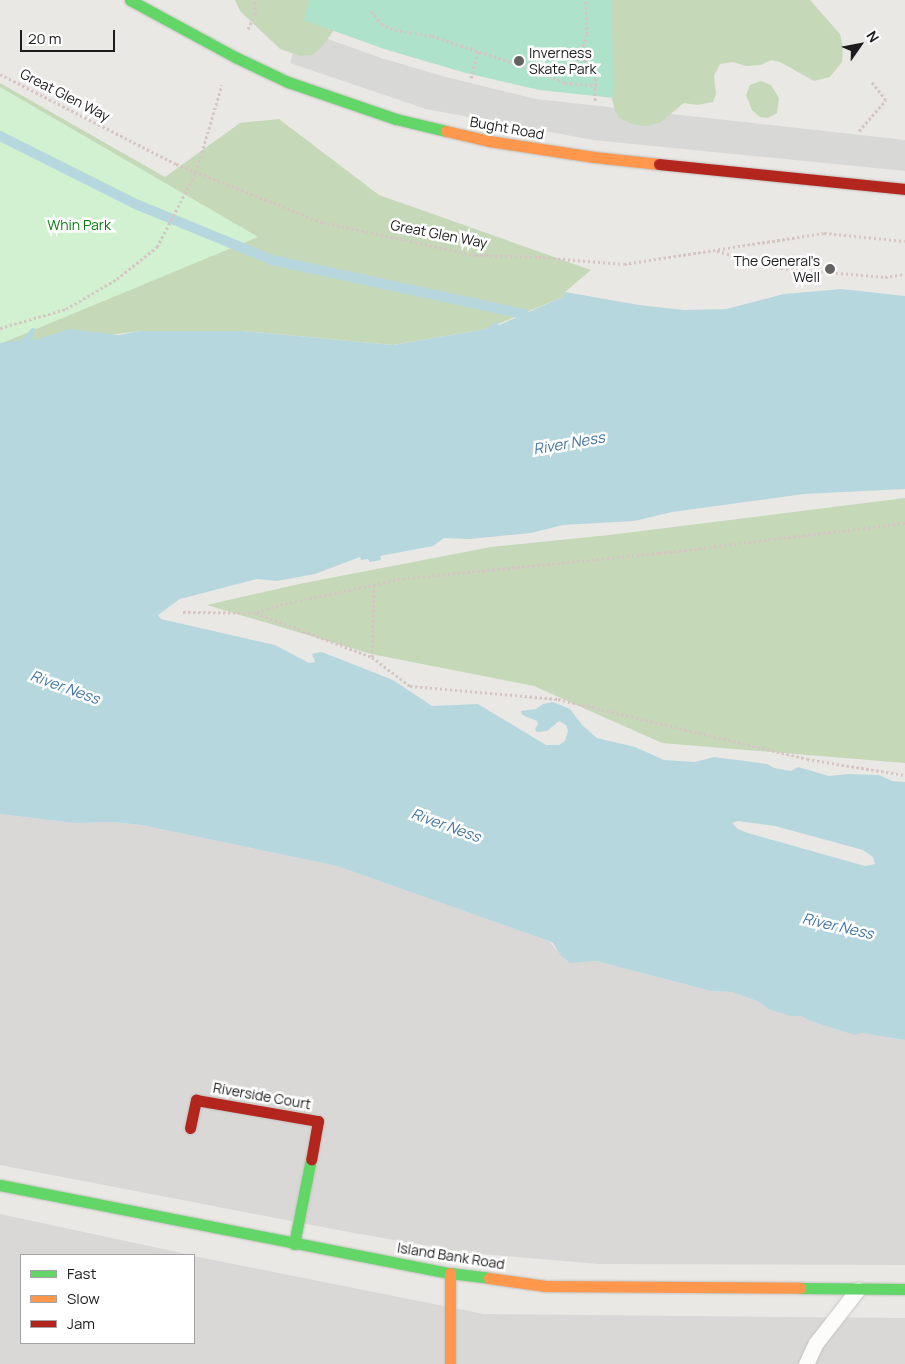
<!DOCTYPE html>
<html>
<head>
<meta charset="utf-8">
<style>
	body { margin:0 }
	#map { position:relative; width:905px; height:1364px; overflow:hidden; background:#eae8e4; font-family:Manrope,sans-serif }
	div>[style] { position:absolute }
	.residential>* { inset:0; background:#d9d8d6 }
	.religious>* { inset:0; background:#d8d8d6 }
	.forest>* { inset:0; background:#c5d9b9 }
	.park>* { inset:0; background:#d1f1d0 }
	.pitch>* { inset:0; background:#aee2cb }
	.water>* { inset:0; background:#b7d7de }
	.stream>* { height:10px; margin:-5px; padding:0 5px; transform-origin:5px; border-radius:5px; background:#b7d7de }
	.path>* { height:3px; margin-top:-1.5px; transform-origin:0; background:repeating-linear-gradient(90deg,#d6c6c3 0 2.5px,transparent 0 5px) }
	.roads { filter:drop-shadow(0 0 1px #c3c2c0) drop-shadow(0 0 1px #c3c2c0) }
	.lane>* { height:15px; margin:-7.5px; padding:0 7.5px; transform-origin:7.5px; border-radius:7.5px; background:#fcfcfb }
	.fast>* { height:11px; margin:-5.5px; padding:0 5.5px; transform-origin:5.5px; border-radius:5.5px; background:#63d668 }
	.slow>* { height:11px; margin:-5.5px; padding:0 5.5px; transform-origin:5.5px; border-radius:5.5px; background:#ff974d }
	.jam>* { height:11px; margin:-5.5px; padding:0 5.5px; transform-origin:5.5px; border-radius:5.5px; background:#b3261e }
	.dots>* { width:14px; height:14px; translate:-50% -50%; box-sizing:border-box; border:2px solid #fff; border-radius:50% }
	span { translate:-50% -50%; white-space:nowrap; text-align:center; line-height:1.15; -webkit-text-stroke:5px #fff; paint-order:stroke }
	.poi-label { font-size:14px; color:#1c1c1c }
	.left { translate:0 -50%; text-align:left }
	.right { translate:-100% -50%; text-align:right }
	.street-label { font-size:14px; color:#1c1c1c }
	.park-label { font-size:14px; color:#0a7911 }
	.water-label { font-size:15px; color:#4577a3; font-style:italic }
	.legend { position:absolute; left:20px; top:1254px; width:175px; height:90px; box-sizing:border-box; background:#fff; border:1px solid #a4a4a4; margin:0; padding:6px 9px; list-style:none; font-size:15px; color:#1c1c1c }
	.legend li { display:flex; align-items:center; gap:10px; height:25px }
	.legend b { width:25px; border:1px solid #a4a4a4 }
	.north { position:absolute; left:835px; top:20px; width:50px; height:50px; -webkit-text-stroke:4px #fff; paint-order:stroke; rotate:57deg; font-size:14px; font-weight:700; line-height:20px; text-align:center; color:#1c1c1c }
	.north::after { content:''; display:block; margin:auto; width:18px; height:22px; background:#1c1c1c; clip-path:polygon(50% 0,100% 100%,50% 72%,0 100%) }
	.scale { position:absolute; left:20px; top:30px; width:95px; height:22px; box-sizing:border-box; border:2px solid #1c1c1c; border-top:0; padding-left:6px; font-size:15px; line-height:18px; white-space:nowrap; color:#1c1c1c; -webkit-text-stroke:4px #fff; paint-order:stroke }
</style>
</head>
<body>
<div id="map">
	<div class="residential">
		<div style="clip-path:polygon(0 814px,73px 823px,113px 822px,141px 825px,337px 866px,549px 941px,566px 961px,570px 962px,596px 961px,711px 991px,732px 992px,757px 1001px,770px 1010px,791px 1016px,801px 1016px,810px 1021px,854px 1035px,862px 1033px,905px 1040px,905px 1265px,598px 1264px,469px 1253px,343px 1231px,0 1165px)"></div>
		<div style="clip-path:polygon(0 1214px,191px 1255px,21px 1255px,21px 1343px,194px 1343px,194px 1256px,484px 1314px,905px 1318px,905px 1364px,0 1364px)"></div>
	</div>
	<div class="religious">
		<div style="clip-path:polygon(300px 29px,381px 58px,446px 77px,536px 99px,905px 140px,905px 171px,593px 140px,426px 109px,290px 63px)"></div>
	</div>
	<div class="forest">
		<div style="clip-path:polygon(235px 0,344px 0,339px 23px,322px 47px,312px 55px,300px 56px,280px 49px,240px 11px)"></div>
		<div style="clip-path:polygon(601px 0,810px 0,840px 34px,843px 47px,842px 62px,830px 77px,814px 81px,780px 62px,771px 60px,761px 65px,746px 66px,733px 62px,720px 64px,714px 76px,716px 94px,713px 102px,697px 105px,684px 103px,661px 122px,648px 126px,634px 125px,619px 118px,615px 111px,610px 91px)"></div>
		<div style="clip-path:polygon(761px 81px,771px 85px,779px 98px,777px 113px,768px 118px,760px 117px,752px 110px,746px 95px,750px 85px)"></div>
		<div style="clip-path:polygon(0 83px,165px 177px,240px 123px,279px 119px,379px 195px,591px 270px,565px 292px,563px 297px,486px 329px,393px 345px,242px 331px,140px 331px,0 349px)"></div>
		<div style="clip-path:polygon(905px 498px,905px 763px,662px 743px,534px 686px,371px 654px,207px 605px,299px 584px,491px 547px,609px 535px)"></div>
	</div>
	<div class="park">
		<div style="clip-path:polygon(0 87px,258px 237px,0 344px)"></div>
	</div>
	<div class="pitch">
		<div style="clip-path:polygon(309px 0,611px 0,614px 98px,539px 90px,466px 73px,384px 49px,304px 20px)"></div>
	</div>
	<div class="water">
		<div style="clip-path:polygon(evenodd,842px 289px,905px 296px,905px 489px,804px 494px,672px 512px,634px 521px,563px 525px,531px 533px,469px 539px,444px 538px,433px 546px,380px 556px,381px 560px,370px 562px,368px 559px,361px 560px,360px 557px,315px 574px,277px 581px,257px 579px,180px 599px,158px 615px,161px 619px,275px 645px,309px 663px,315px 662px,312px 654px,314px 653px,322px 652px,393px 680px,432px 706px,478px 704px,546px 745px,559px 745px,565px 741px,568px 731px,566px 725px,559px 721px,547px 731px,537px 732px,535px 729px,538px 724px,537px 721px,522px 715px,521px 711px,536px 709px,543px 704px,553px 702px,570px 709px,583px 726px,597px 738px,635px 747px,664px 760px,695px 762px,714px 757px,767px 764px,774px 768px,791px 771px,798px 767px,829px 776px,848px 774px,879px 775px,892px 781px,905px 782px,905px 1040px,862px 1033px,854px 1035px,810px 1021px,801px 1016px,791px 1016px,770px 1010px,757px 1001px,732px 992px,711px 991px,596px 961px,570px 963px,561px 956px,553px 943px,549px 941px,337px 866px,141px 825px,113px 822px,73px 823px,0 814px,0 343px,21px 340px,32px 328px,36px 329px,32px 338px,35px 340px,69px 329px,119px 335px,140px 331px,242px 331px,393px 345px,486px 329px,497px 321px,499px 325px,563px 297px,565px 292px,639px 305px,684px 310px,726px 309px,784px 294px,842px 289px,738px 821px,775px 826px,863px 850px,873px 857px,875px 864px,865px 866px,748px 833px,738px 829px,732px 823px,738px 821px)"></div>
	</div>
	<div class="stream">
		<div style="left:0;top:136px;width:154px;rotate:26.6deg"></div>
		<div style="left:138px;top:205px;width:145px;rotate:22.3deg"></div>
		<div style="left:272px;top:260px;width:257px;rotate:12.1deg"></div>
		<div style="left:523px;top:314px;width:13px;rotate:32deg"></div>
	</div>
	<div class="path">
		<div style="left:371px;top:11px;width:16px;rotate:52deg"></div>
		<div style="left:381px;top:24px;width:15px;rotate:23deg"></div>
		<div style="left:395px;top:30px;width:37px;rotate:9deg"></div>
		<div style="left:432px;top:36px;width:118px;rotate:18.3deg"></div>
		<div style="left:544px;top:73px;width:22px;rotate:-8deg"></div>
		<div style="left:566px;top:70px;width:21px;rotate:-43deg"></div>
		<div style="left:581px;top:56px;width:23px;rotate:-75deg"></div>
		<div style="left:587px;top:34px;width:34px;rotate:-92deg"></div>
		<div style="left:248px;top:29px;width:17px;rotate:-65deg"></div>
		<div style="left:255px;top:14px;width:14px;rotate:-90deg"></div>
		<div style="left:581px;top:56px;width:23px;rotate:49deg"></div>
		<div style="left:596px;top:73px;width:28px;rotate:92deg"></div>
		<div style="left:0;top:74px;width:198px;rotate:27.1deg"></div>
		<div style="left:176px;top:164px;width:157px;rotate:21.7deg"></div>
		<div style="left:322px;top:222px;width:157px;rotate:12.2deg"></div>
		<div style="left:475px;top:255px;width:63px;rotate:1.8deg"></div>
		<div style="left:538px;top:257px;width:86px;rotate:4.7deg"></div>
		<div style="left:624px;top:264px;width:202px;rotate:-8.8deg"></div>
		<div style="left:824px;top:233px;width:81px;rotate:5.6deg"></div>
		<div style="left:544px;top:74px;width:23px;rotate:23deg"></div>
		<div style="left:565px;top:83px;width:32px;rotate:5deg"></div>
		<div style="left:471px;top:78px;width:27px;rotate:-75deg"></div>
		<div style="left:859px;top:131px;width:41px;rotate:-48.9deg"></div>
		<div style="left:886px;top:100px;width:24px;rotate:-128deg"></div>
		<div style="left:717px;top:251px;width:66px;rotate:14.9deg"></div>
		<div style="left:781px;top:268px;width:104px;rotate:4.9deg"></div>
		<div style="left:885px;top:277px;width:20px;rotate:-9deg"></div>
		<div style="left:0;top:328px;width:69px;rotate:-16.1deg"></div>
		<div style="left:66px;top:309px;width:59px;rotate:-30.5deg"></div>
		<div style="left:117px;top:279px;width:51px;rotate:-38.7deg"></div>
		<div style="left:157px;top:247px;width:85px;rotate:-62.5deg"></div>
		<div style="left:196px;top:172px;width:91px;rotate:-73.4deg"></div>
		<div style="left:905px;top:523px;width:248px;rotate:173deg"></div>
		<div style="left:659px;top:553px;width:260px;rotate:174.3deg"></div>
		<div style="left:400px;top:579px;width:120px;rotate:167.9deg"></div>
		<div style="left:283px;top:604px;width:28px;rotate:162deg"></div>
		<div style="left:256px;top:613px;width:124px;rotate:20.8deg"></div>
		<div style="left:372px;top:657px;width:48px;rotate:37.3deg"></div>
		<div style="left:410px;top:686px;width:149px;rotate:5deg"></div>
		<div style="left:558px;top:699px;width:256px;rotate:13.5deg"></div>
		<div style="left:807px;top:759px;width:99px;rotate:9.3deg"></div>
		<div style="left:183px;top:612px;width:73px;rotate:0.8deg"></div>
		<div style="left:372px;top:657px;width:72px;rotate:-88.4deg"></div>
	</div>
	<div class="roads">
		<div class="lane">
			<div style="left:806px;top:1364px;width:23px;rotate:-65deg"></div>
			<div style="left:816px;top:1343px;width:68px;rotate:-52.1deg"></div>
		</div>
		<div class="fast">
			<div style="left:130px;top:0;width:119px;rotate:28.5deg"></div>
			<div style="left:235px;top:57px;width:59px;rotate:25.3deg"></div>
			<div style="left:288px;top:82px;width:114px;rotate:18.9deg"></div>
			<div style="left:396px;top:119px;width:51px;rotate:13.5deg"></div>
			<div style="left:0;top:1185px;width:459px;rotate:11.1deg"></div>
			<div style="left:450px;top:1273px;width:39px;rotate:7deg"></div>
			<div style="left:294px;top:1244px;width:87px;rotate:-78.7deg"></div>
			<div style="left:800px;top:1288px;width:105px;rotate:0.5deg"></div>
		</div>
		<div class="slow">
			<div style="left:446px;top:131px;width:44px;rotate:13.1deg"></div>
			<div style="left:489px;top:141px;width:106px;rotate:8.7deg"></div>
			<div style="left:594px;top:157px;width:65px;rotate:6.1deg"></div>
			<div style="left:450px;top:1273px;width:91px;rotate:90deg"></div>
			<div style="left:489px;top:1278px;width:57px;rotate:8.1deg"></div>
			<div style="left:545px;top:1286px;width:255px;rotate:0.4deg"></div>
		</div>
		<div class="jam">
			<div style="left:659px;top:164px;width:247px;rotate:5.8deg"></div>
			<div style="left:190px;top:1128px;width:29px;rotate:-78deg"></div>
			<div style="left:196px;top:1100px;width:124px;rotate:9.8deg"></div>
			<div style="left:318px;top:1121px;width:39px;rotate:100deg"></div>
		</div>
	</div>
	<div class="dots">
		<div style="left:519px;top:61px;background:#646362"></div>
		<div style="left:830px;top:269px;background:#646362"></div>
	</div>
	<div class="poi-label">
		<span class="left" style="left:529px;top:61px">Inverness<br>Skate Park</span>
		<span class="right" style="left:820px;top:269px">The General's<br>Well</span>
	</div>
	<div class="street-label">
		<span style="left:65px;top:95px;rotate:27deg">Great Glen Way</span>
		<span style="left:507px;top:128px;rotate:10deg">Bught Road</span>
		<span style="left:439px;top:234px;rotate:11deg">Great Glen Way</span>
		<span style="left:262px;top:1096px;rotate:10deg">Riverside Court</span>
		<span style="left:451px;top:1256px;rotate:9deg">Island Bank Road</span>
	</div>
	<div class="park-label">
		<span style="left:79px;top:225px">Whin Park</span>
	</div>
	<div class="water-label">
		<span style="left:569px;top:443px;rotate:-10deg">River Ness</span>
		<span style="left:65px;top:687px;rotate:20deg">River Ness</span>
		<span style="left:446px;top:825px;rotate:20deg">River Ness</span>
		<span style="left:838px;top:926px;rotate:13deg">River Ness</span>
	</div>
	<ul class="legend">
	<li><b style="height:6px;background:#63d668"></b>Fast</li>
	<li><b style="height:6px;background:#ff974d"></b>Slow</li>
	<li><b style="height:6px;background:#b3261e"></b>Jam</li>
	</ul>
	<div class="north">N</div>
	<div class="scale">20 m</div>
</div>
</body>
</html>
